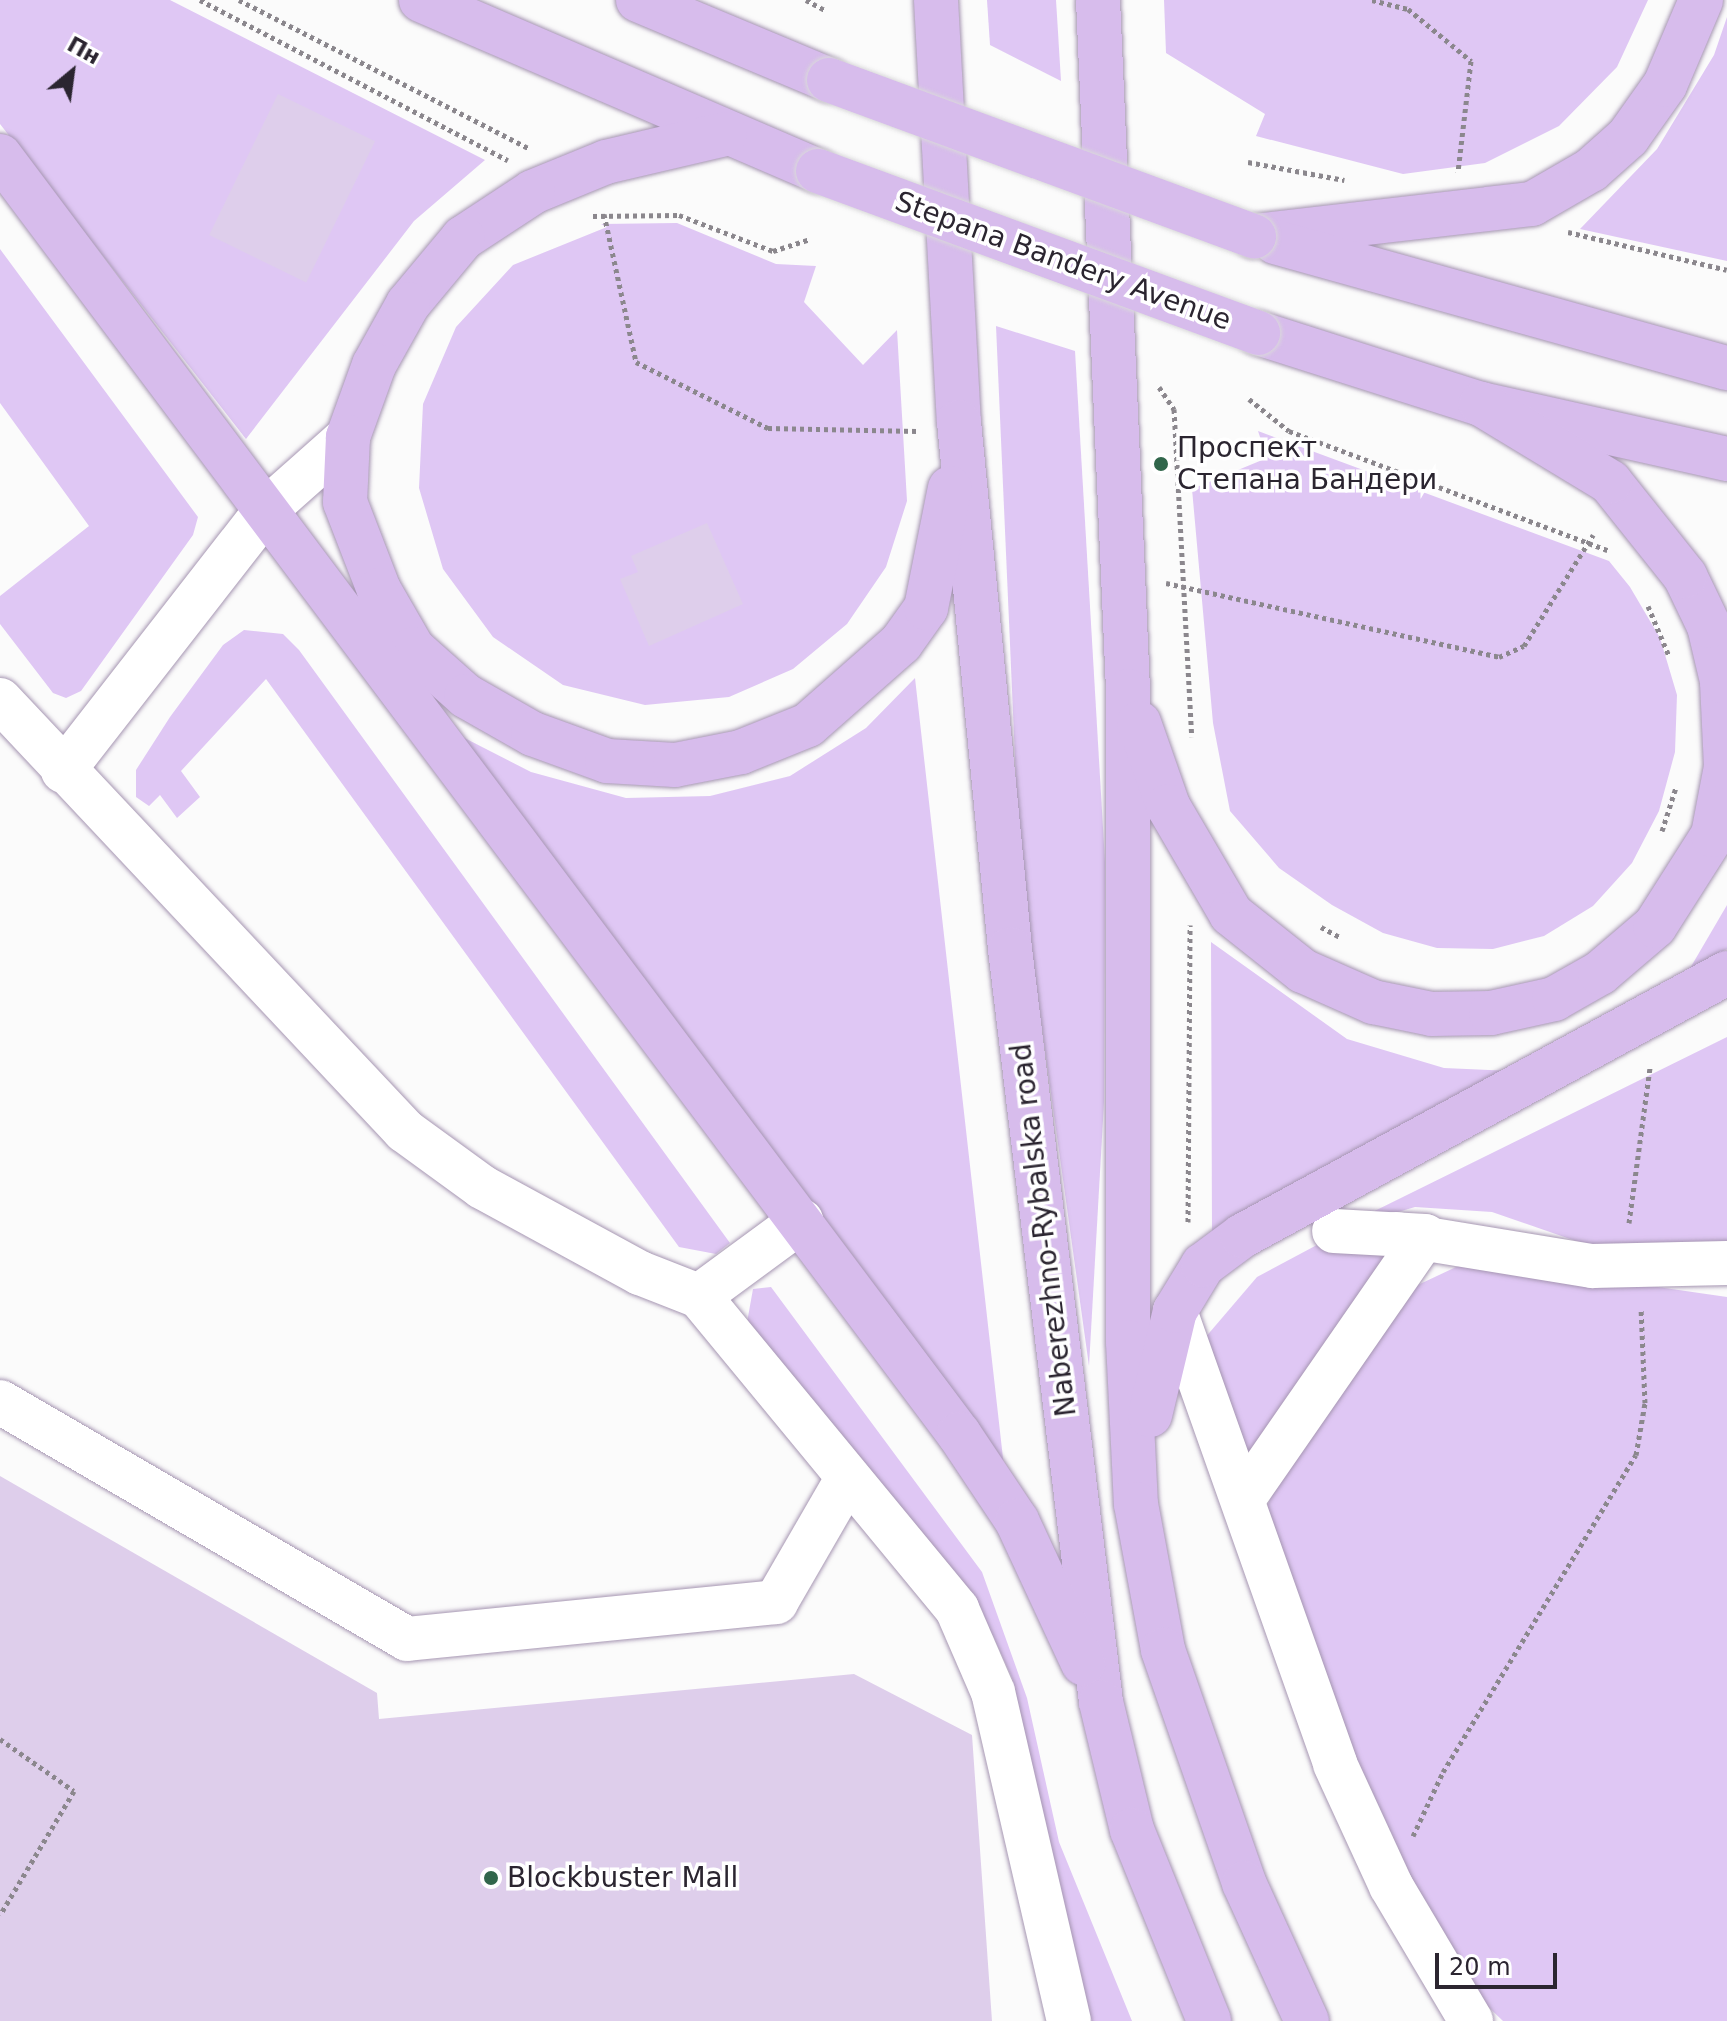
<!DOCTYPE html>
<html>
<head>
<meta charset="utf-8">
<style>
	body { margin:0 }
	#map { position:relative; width:1727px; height:2021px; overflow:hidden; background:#fbfbfb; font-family:"DejaVu Sans",sans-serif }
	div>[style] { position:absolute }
	.green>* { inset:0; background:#dfc7f4 }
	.building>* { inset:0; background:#deceeb; transform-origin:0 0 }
	.path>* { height:5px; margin-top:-2.5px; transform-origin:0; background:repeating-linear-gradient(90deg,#8b878d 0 4px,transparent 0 8px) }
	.roads { filter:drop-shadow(0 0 2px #a696b2) drop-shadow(0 0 2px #a696b2) }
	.minor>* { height:44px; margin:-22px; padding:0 22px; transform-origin:22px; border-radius:22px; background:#fff }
	.major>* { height:44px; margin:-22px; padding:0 22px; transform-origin:22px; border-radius:22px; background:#d7bcec }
	.bridges { filter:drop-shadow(0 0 2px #d9d8da) drop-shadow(0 0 2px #d9d8da) }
	.major-bridge>* { height:44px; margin:-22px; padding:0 22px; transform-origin:22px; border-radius:22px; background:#d7bcec }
	.dots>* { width:22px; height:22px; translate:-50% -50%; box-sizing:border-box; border:4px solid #fff; border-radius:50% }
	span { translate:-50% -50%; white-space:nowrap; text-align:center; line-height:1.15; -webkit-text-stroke:7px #fff; paint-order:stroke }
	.street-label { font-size:28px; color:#2b2530 }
	.poi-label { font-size:28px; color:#2b2530 }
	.left { translate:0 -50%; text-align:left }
	.north { position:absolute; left:32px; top:32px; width:80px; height:80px; -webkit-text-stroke:6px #fff; paint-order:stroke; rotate:29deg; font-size:22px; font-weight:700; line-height:32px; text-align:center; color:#2b2530 }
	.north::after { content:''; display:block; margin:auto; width:28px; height:36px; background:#2b2530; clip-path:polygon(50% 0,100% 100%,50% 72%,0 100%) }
	.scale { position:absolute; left:1435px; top:1953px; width:122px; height:36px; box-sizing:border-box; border:4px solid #2b2530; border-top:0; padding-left:10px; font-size:24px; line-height:28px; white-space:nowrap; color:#2b2530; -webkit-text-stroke:6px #fff; paint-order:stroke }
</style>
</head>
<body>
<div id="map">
	<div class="green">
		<div style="clip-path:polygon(0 0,170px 0,485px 160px,414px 221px,246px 439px,0 124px)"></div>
		<div style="clip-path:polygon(987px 0,1056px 0,1061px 81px,990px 45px)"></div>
		<div style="clip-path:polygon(1164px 0,1648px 0,1617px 67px,1559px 126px,1485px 163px,1403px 174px,1256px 136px,1265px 114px,1166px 53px)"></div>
		<div style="clip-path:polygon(1727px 17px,1727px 261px,1580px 229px,1657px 149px,1714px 55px)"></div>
		<div style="clip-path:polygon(677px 223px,776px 264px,816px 266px,804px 302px,863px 365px,897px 330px,907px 501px,886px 567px,847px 624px,793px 669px,729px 697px,645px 705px,563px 685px,493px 637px,443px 569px,419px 488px,423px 404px,456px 327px,513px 265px,607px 227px,601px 224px)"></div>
		<div style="clip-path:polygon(0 249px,198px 517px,193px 535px,81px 691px,66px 698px,53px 693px,0 624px,0 596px,89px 526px,0 403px)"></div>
		<div style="clip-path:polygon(996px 326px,1075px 351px,1105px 862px,1104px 1102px,1089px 1366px,1020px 871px)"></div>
		<div style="clip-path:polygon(1258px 431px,1609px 561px,1630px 587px,1660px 638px,1677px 695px,1675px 752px,1659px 811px,1632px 863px,1593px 906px,1544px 936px,1493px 949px,1437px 948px,1383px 933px,1332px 905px,1279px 868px,1230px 811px,1213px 723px,1192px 489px,1267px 458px)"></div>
		<div style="clip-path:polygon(244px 630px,283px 634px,299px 650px,730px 1243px,716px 1254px,679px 1247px,266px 679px,181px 771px,200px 797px,177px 818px,160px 795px,149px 806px,136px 797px,136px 770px,170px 717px,223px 645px)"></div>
		<div style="clip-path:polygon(915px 678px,1004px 1467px,443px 727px,531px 772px,626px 798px,710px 796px,790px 776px,866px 728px)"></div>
		<div style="clip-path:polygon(1727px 905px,1727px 949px,1689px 970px)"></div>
		<div style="clip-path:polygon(1211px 942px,1347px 1039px,1444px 1068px,1512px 1071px,1212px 1233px)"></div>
		<div style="clip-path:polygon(1727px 1037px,1727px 1249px,1596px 1248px,1492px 1212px,1415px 1207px,1334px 1231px)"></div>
		<div style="clip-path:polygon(1330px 1238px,1387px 1252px,1244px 1464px,1204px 1339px,1257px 1277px)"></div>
		<div style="clip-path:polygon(1471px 1260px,1727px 1297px,1727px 2021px,1503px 2021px,1480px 1999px,1401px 1887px,1262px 1521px,1276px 1483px,1405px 1291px)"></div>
		<div style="clip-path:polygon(771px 1287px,982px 1572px,1027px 1698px,1059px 1842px,1132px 2021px,1089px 2021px,1012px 1678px,993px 1636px,746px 1328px,753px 1289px)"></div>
	</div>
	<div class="building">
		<div style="left:278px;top:94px;width:108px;height:157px;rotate:26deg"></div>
		<div style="clip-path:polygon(707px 523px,743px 604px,649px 646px,620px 579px,638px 572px,631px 556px)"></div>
		<div style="clip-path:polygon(0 1476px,377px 1693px,379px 1719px,854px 1674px,972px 1735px,992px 2021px,0 2021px)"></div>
	</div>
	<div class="path">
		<div style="left:200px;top:0;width:347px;rotate:27.5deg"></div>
		<div style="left:239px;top:0;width:327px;rotate:27.1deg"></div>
		<div style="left:806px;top:0;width:21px;rotate:28deg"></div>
		<div style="left:1372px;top:0;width:37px;rotate:14deg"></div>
		<div style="left:1408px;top:9px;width:82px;rotate:39.5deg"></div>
		<div style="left:1471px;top:61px;width:112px;rotate:96.7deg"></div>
		<div style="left:1248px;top:162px;width:98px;rotate:10.6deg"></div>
		<div style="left:604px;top:214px;width:151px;rotate:77.8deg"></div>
		<div style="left:636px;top:362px;width:148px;rotate:26.6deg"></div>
		<div style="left:768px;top:428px;width:149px;rotate:1.2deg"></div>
		<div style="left:593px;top:216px;width:86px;rotate:-0.7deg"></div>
		<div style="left:679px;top:215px;width:101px;rotate:21deg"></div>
		<div style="left:773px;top:251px;width:38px;rotate:-18deg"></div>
		<div style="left:1568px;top:232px;width:163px;rotate:13.4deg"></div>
		<div style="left:1159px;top:387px;width:27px;rotate:56deg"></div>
		<div style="left:1174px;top:409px;width:328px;rotate:86.9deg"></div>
		<div style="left:1249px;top:399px;width:51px;rotate:38.7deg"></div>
		<div style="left:1289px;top:431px;width:340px;rotate:20.5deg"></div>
		<div style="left:1166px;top:583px;width:341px;rotate:12.5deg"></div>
		<div style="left:1499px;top:657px;width:27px;rotate:-24deg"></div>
		<div style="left:1524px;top:646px;width:131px;rotate:-58.1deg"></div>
		<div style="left:1648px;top:606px;width:54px;rotate:67.2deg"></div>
		<div style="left:1662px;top:831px;width:46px;rotate:-72.3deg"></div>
		<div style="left:1321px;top:927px;width:21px;rotate:28deg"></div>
		<div style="left:1188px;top:1222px;width:297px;rotate:-89.6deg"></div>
		<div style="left:1629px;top:1223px;width:157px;rotate:-82.3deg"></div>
		<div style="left:0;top:1739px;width:90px;rotate:35.1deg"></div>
		<div style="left:74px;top:1791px;width:144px;rotate:120.8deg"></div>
		<div style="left:1413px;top:1836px;width:71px;rotate:-64.9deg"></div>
		<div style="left:1443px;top:1772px;width:371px;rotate:-58.7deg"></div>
		<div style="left:1636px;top:1455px;width:53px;rotate:-80.2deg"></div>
		<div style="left:1645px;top:1403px;width:95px;rotate:-92.4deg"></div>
	</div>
	<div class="roads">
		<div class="minor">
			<div style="left:0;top:700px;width:591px;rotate:46.78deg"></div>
			<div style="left:405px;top:1131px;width:95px;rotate:36deg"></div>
			<div style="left:482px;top:1187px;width:180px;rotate:28.6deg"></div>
			<div style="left:640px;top:1273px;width:63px;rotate:21.3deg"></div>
			<div style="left:699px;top:1296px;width:406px;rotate:50.5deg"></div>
			<div style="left:957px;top:1609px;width:90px;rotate:66.6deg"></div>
			<div style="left:993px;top:1692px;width:338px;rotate:77deg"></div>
			<div style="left:63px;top:771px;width:333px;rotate:-52.1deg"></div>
			<div style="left:268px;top:508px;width:107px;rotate:-41.6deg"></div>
			<div style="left:1396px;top:1234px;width:199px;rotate:9.3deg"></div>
			<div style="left:1592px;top:1266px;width:135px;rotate:-1.3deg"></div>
			<div style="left:699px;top:1296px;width:127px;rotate:-36.3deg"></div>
			<div style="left:1175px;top:1311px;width:480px;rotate:70.5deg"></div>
			<div style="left:1335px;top:1764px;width:134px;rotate:65.3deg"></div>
			<div style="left:1391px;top:1886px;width:157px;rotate:59.3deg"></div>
			<div style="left:0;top:1402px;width:471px;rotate:30.2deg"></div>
			<div style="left:407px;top:1639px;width:371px;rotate:-5.7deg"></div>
			<div style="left:776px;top:1602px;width:142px;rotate:-60deg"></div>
			<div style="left:1243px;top:1499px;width:320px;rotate:-55.3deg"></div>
			<div style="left:1425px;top:1236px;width:91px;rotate:-176.9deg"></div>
		</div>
		<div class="major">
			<div style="left:421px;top:0;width:432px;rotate:23.3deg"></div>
			<div style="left:638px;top:0;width:207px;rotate:22.7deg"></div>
			<div style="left:936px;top:0;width:423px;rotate:86.9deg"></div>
			<div style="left:959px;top:422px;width:529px;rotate:84.47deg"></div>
			<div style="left:1010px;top:949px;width:758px;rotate:83.11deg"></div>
			<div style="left:1101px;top:1702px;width:132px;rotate:76.4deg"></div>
			<div style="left:1132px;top:1830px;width:206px;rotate:68deg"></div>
			<div style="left:1098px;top:0;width:692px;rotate:87.51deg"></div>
			<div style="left:1128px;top:691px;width:651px;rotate:90deg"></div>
			<div style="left:1128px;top:1342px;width:162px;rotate:87.2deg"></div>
			<div style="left:1136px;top:1504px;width:148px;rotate:79.5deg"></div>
			<div style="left:1163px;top:1650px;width:247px;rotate:70.8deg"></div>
			<div style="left:1244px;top:1883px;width:152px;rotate:65.5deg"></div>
			<div style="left:725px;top:134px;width:122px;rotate:166.8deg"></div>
			<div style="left:606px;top:162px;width:79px;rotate:157.7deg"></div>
			<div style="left:533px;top:192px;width:84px;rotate:146.7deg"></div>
			<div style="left:463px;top:238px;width:86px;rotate:129.8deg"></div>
			<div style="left:408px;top:304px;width:70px;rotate:119.1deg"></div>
			<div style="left:374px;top:365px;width:77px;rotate:109.9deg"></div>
			<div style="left:348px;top:437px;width:65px;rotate:92.6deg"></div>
			<div style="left:345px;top:502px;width:94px;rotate:68.9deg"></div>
			<div style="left:379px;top:590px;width:68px;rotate:60deg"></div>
			<div style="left:413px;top:649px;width:71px;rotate:41.6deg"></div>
			<div style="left:466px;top:696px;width:77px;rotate:29.6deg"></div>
			<div style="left:533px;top:734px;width:79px;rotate:20deg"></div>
			<div style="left:607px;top:761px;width:68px;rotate:3.4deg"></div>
			<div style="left:675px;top:765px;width:67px;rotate:-11.1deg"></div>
			<div style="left:741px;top:752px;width:72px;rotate:-21.9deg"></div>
			<div style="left:808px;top:725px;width:124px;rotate:-41.4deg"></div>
			<div style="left:901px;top:643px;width:43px;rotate:-54.5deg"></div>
			<div style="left:926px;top:608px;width:122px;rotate:-78.7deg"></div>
			<div style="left:0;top:156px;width:1598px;rotate:53.12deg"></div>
			<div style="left:959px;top:1434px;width:105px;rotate:56.3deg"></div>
			<div style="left:1017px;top:1521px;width:157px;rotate:65.1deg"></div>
			<div style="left:1254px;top:236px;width:280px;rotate:-6.6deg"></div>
			<div style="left:1532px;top:204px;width:68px;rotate:-30deg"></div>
			<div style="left:1591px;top:170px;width:50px;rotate:-41.7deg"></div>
			<div style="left:1628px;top:137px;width:64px;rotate:-54.6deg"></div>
			<div style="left:1665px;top:85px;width:92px;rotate:-67deg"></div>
			<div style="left:1275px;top:242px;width:469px;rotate:15.6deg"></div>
			<div style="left:1258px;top:333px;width:234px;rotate:17.7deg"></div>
			<div style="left:1481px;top:404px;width:252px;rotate:12.6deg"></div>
			<div style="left:1139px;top:723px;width:88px;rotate:70.7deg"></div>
			<div style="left:1168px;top:806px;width:125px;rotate:59.7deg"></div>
			<div style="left:1231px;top:914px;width:92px;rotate:38.4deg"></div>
			<div style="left:1303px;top:971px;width:77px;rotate:23.9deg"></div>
			<div style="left:1373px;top:1002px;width:60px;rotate:11.5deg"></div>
			<div style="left:1432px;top:1014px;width:59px;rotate:-1deg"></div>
			<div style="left:1491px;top:1013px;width:65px;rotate:-12.5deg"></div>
			<div style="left:1554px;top:999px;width:53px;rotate:-29.5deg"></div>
			<div style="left:1600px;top:973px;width:72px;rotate:-40.5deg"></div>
			<div style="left:1655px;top:926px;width:108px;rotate:-57.5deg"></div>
			<div style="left:1713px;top:835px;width:69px;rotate:-79.2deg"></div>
			<div style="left:1726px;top:767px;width:86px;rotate:-92.7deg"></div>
			<div style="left:1722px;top:681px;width:57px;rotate:-103.3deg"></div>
			<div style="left:1709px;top:626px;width:55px;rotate:-115.6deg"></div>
			<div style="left:1685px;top:576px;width:120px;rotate:-128.6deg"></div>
			<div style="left:1610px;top:482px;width:151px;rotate:-148.8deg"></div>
			<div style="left:1150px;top:1415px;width:107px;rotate:-76.5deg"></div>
			<div style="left:1175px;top:1311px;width:54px;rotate:-58.7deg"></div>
			<div style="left:1203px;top:1265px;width:49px;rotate:-36.6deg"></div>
			<div style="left:1242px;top:1236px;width:552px;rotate:-28.47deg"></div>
		</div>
	</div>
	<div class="bridges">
		<div class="major-bridge">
			<div style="left:829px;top:80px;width:453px;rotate:20.2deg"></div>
			<div style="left:818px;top:171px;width:469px;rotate:20.2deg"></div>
		</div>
	</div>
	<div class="dots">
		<div style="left:1161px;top:464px;background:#31664b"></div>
		<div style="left:491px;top:1878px;background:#31664b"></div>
	</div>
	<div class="street-label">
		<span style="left:1063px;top:261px;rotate:20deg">Stepana Bandery Avenue</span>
		<span style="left:1044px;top:1230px;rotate:-97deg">Naberezhno-Rybalska road</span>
	</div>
	<div class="poi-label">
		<span class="left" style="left:1177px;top:464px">Проспект<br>Степана Бандери</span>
		<span class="left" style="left:507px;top:1878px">Blockbuster Mall</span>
	</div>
	<div class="north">Пн</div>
	<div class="scale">20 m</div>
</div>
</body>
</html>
